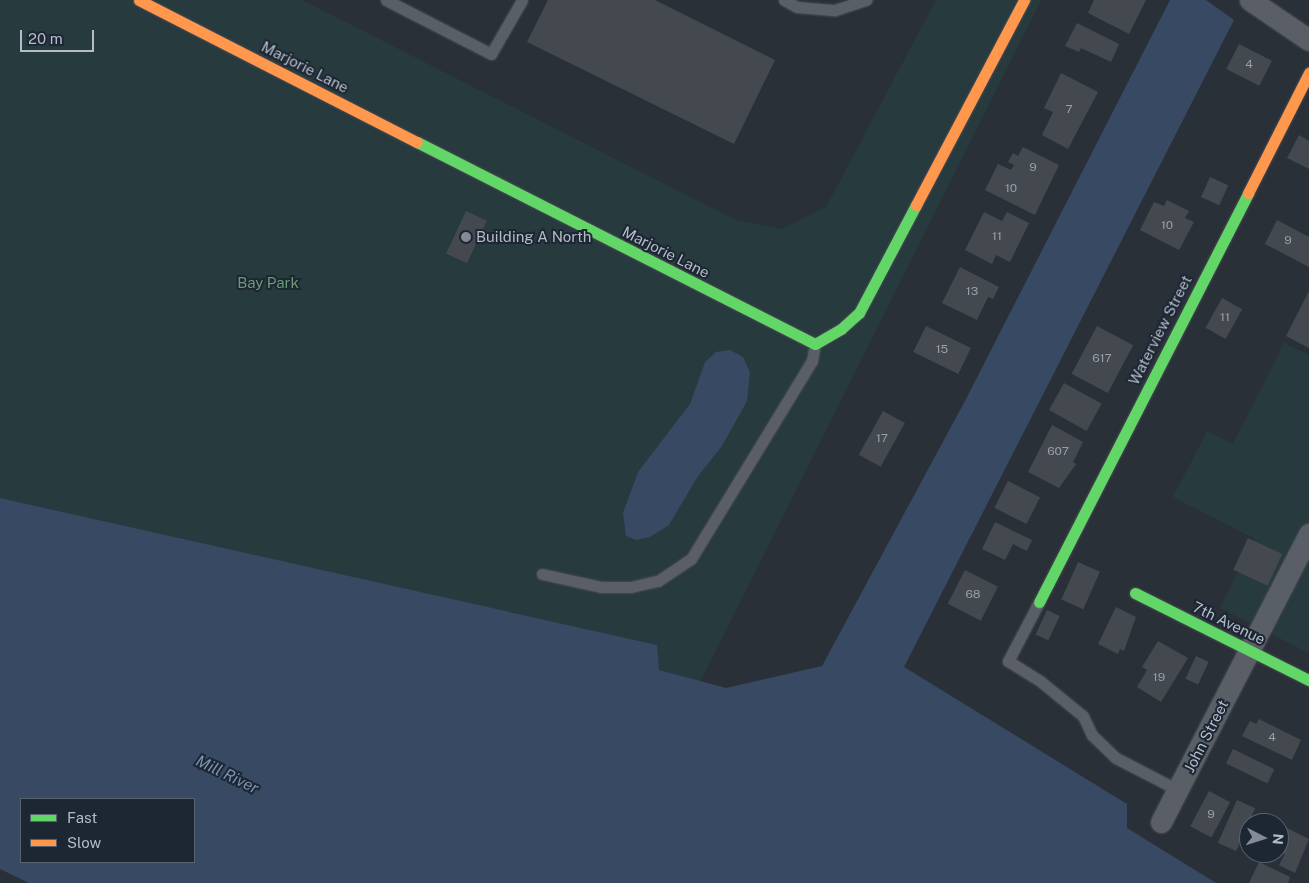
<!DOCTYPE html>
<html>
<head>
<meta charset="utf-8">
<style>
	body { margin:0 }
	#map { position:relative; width:1309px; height:883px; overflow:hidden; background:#2a3038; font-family:"Public Sans",sans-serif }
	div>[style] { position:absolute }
	.green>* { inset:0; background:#273a3e }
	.water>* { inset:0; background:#384963 }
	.building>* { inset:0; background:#444950; transform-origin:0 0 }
	.roads { filter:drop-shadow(0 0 1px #484c53) drop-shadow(0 0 1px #484c53) }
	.lane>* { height:11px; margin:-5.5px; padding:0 5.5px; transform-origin:5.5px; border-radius:5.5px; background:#5a5e66 }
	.street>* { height:21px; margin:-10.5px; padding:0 10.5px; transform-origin:10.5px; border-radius:10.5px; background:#5a5e66 }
	.fast>* { height:11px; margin:-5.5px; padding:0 5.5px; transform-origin:5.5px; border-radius:5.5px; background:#63d668 }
	.slow>* { height:11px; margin:-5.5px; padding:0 5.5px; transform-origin:5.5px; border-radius:5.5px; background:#ff974d }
	.dots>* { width:14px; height:14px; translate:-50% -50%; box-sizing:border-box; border:2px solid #1d2633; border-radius:50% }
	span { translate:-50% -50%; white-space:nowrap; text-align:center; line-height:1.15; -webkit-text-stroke:4px #1d2633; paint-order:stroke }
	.number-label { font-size:12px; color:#989fab }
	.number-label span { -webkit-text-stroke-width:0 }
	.street-label { font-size:15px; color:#b4bcc9 }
	.poi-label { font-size:15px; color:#b4bcc9 }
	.left { translate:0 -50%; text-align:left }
	.park-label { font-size:15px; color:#6b9a76 }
	.water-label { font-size:16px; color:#7c92b1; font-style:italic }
	.legend { position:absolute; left:20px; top:798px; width:175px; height:65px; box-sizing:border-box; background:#1d2633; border:1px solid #59626f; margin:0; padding:6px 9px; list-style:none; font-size:15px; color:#b4bcc9 }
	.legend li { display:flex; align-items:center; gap:10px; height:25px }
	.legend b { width:25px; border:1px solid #59626f }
	.north { position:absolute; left:1239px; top:813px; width:50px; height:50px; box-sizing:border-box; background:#1d2633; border:1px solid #59626f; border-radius:50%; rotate:95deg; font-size:14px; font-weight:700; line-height:20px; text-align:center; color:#b4bcc9 }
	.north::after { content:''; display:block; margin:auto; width:18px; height:22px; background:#848b96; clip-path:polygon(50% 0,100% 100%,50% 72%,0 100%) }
	.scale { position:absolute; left:20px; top:30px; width:74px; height:22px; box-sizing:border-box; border:2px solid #b4bcc9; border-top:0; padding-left:6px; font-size:15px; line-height:18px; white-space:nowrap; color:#b4bcc9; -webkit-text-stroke:4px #1d2633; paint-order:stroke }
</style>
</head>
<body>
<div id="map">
	<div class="green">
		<div style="clip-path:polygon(0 0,302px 0,736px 220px,782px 229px,826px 207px,936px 0,1041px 0,700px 682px,658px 670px,656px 645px,0 498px)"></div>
		<div style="clip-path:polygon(1284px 343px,1309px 355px,1309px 653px,1220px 608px,1255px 539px,1173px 497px,1207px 431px,1233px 444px)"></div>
	</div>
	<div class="water">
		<div style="clip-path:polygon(evenodd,1170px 0,1206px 0,1234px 20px,904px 667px,1127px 804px,1127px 828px,1216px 883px,29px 883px,0 869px,0 498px,657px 645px,659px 670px,726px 688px,822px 666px,966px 399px,1170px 0,21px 799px,194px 799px,194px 862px,21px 862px,21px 799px)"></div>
		<div style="clip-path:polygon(730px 350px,743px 357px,750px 372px,747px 401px,722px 446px,698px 476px,669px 525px,650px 537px,636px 540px,626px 536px,623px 513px,638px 472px,690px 404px,705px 362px,716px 352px)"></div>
	</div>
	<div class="building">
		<div style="clip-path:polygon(548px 0,655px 0,775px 60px,734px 144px,527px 42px)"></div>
		<div style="clip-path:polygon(1094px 0,1146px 0,1129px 34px,1088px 13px)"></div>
		<div style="clip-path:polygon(1077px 23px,1119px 44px,1111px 62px,1081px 48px,1079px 52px,1065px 46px)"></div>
		<div style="left:1239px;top:44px;width:37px;height:28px;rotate:27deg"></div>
		<div style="clip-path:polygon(1061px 73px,1098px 92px,1068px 149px,1042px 135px,1053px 112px,1044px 108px)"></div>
		<div style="clip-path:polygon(1299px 135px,1309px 141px,1309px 169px,1287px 158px)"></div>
		<div style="clip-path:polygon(1023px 147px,1059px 165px,1035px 215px,985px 190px,998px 164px,1011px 170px,1014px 165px,1008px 162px,1013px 153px,1018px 156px)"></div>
		<div style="left:1210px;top:177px;width:20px;height:22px;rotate:24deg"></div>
		<div style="clip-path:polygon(1167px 200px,1189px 211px,1185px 218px,1194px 222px,1179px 250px,1140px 230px,1154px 202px,1164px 206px)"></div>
		<div style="left:466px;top:211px;width:23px;height:47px;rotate:25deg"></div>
		<div style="clip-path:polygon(984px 212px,1002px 221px,1007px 212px,1029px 223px,1010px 262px,996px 255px,992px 264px,965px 250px)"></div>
		<div style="clip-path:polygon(1277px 220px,1309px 237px,1309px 267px,1265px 244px)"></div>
		<div style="clip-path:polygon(960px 267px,999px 287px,993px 299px,988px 297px,977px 320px,942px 303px)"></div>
		<div style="clip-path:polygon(1309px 291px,1309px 348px,1286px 336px)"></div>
		<div style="left:1222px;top:298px;width:23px;height:34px;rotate:29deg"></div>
		<div style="left:926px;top:326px;width:50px;height:29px;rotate:26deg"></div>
		<div style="left:1097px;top:326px;width:41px;height:54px;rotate:28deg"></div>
		<div style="left:1064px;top:383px;width:43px;height:31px;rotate:29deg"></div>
		<div style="left:883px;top:411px;width:25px;height:50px;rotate:29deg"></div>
		<div style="clip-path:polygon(1052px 425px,1083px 442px,1073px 462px,1076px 464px,1059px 488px,1028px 472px)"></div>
		<div style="left:1008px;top:481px;width:36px;height:30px;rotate:27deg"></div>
		<div style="clip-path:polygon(995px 522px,1032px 540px,1027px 551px,1013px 544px,1005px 560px,982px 549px)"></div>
		<div style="left:1248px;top:538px;width:38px;height:35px;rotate:25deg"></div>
		<div style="left:1078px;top:562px;width:24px;height:41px;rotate:24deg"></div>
		<div style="left:965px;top:570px;width:37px;height:38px;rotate:27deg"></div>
		<div style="clip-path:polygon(1116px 607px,1136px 617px,1124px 651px,1120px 649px,1118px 654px,1098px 644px)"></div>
		<div style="left:1047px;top:610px;width:14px;height:27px;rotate:25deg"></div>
		<div style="clip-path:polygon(1158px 641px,1188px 658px,1161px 702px,1137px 687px,1147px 670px,1142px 667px)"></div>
		<div style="left:1196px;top:656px;width:14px;height:25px;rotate:25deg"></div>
		<div style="clip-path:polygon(1259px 719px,1301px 740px,1292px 760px,1242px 736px,1250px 721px,1256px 724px)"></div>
		<div style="left:1233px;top:749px;width:46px;height:16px;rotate:26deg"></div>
		<div style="left:1209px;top:791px;width:24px;height:40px;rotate:28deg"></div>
		<div style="left:1237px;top:800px;width:20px;height:47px;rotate:24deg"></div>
		<div style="clip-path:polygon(1283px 826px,1309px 839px,1295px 873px,1279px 865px,1285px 854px,1279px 852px,1279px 834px)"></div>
		<div style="clip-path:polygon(1259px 862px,1290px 877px,1288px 883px,1249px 883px)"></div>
	</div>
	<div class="roads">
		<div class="lane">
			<div style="left:386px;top:0;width:118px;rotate:27.2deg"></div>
			<div style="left:491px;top:54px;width:62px;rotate:-60.1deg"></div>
			<div style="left:784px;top:0;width:15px;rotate:28deg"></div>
			<div style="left:797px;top:7px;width:38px;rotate:5deg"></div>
			<div style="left:835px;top:10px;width:33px;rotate:-18deg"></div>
			<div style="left:542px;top:574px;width:60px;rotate:12.4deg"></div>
			<div style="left:601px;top:587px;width:30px"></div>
			<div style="left:631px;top:587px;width:28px;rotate:-13deg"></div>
			<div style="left:658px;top:581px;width:40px;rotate:-34deg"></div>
			<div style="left:691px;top:559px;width:232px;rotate:-58.6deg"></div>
			<div style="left:812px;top:361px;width:17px;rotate:-80deg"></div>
			<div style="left:1039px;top:602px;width:67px;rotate:117.7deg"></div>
			<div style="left:1008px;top:661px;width:38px;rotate:32deg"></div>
			<div style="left:1040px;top:681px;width:55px;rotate:39.1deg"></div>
			<div style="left:1083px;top:716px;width:21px;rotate:65deg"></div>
			<div style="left:1092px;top:735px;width:33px;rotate:44deg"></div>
			<div style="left:1116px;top:758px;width:70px;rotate:27.3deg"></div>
		</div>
		<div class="street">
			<div style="left:1250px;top:0;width:71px;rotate:34.1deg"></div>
			<div style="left:1161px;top:822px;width:324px;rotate:-62.8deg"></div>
		</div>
		<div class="fast">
			<div style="left:417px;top:142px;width:446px;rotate:26.9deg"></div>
			<div style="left:815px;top:344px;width:30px;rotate:-30deg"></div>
			<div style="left:841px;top:329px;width:24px;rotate:-42deg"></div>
			<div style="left:859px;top:313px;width:122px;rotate:-62.2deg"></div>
			<div style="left:1135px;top:593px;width:195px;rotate:26.6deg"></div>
			<div style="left:1039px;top:602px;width:459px;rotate:-62.9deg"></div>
		</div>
		<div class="slow">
			<div style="left:139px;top:0;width:312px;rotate:27.1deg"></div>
			<div style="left:1248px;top:193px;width:135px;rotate:-63.1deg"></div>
			<div style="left:916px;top:205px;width:232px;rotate:-62.2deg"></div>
		</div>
	</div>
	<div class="dots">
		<div style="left:466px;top:237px;background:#848b96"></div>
	</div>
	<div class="number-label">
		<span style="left:1249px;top:65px">4</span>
		<span style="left:1069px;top:110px">7</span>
		<span style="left:1033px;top:168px">9</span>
		<span style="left:1011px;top:189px">10</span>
		<span style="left:1167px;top:226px">10</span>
		<span style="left:997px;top:237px">11</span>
		<span style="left:1288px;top:241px">9</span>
		<span style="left:972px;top:292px">13</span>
		<span style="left:1225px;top:318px">11</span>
		<span style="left:942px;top:350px">15</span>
		<span style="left:1102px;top:359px">617</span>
		<span style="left:882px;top:439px">17</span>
		<span style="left:1058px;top:452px">607</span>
		<span style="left:973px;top:595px">68</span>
		<span style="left:1159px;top:678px">19</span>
		<span style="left:1272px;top:738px">4</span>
		<span style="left:1211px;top:815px">9</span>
	</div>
	<div class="street-label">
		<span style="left:305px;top:67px;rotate:27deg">Marjorie Lane</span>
		<span style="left:666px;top:252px;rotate:27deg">Marjorie Lane</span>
		<span style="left:1160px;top:330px;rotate:-63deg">Waterview Street</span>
		<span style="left:1229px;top:623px;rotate:26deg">7th Avenue</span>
		<span style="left:1206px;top:736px;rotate:-63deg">John Street</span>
	</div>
	<div class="poi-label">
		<span class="left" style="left:476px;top:237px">Building A North</span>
	</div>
	<div class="park-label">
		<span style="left:268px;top:283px">Bay Park</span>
	</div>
	<div class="water-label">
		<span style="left:227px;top:775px;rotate:26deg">Mill River</span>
	</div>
	<ul class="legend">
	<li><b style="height:6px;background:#63d668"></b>Fast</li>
	<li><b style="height:6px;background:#ff974d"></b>Slow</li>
	</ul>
	<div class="north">N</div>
	<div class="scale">20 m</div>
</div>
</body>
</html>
